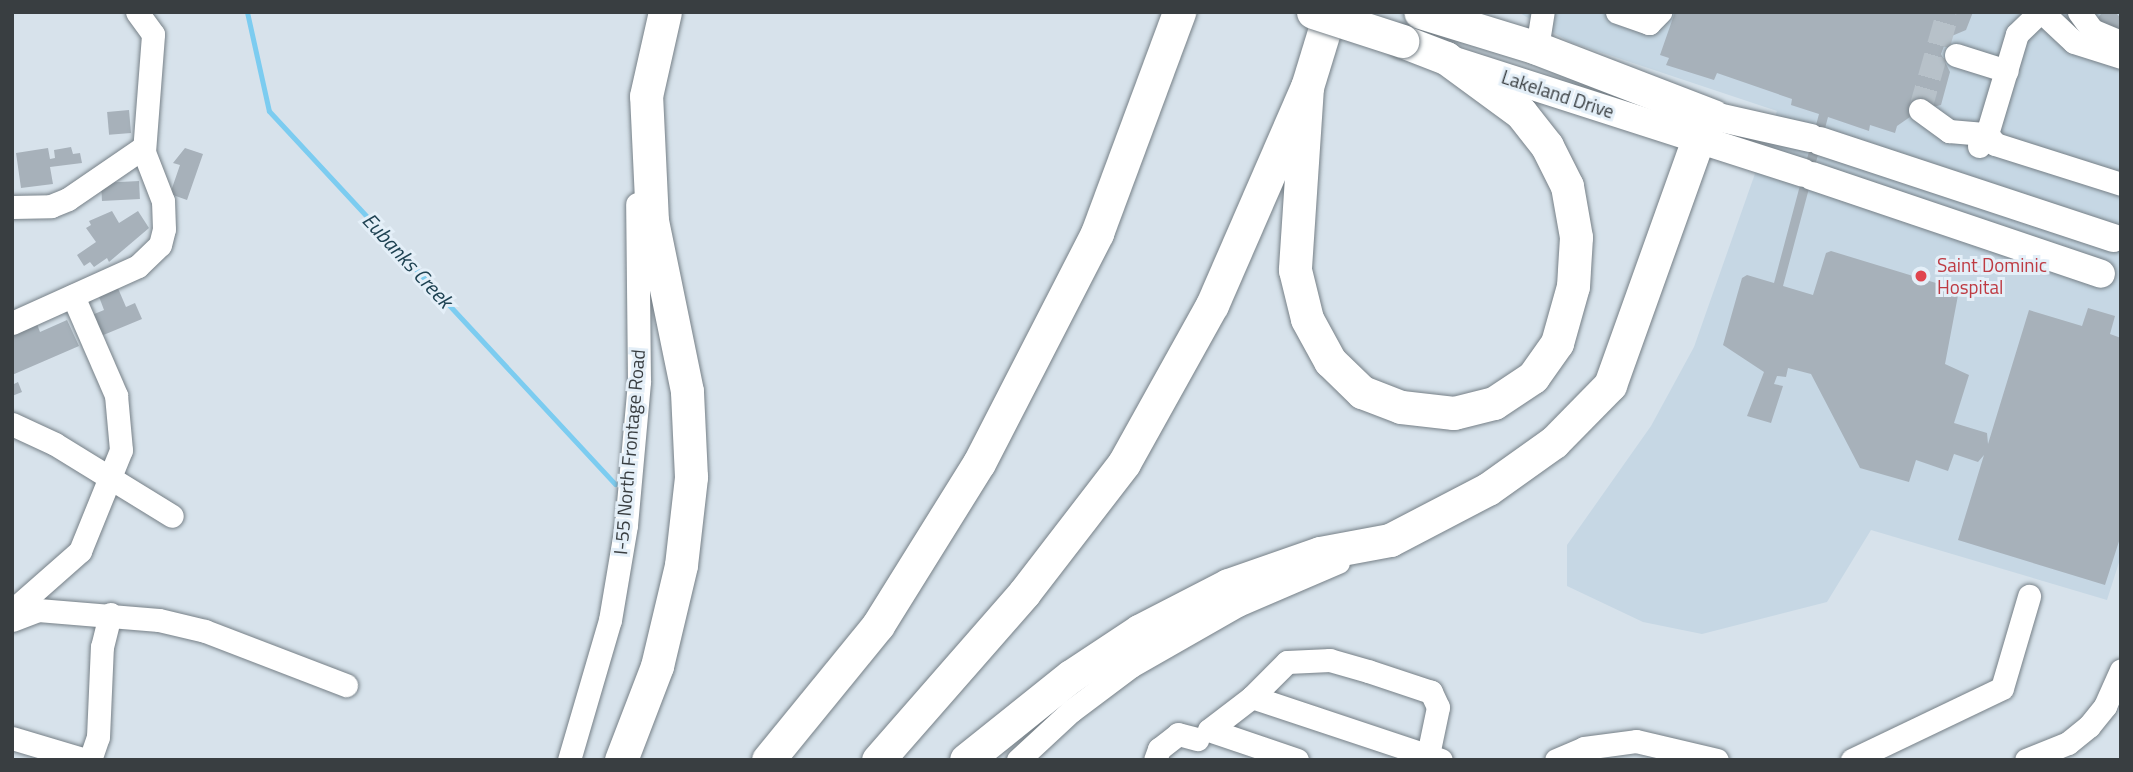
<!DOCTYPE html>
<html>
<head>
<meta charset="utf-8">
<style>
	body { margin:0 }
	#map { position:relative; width:2133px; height:772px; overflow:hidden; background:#d7e2eb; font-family:"Titillium Web",sans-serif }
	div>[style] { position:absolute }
	.built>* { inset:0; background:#c6d7e4 }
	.stream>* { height:5px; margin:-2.5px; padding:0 2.5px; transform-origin:2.5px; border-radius:2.5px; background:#7cccf0 }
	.building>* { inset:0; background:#a7b1ba; transform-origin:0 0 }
	.round { border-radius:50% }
	.minor-tunnel>* { height:23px; margin-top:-11.5px; transform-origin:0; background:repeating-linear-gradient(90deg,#b7c1c9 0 23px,transparent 0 34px) }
	.roads { filter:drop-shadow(0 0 2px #768087) drop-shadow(0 0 2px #768087) }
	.minor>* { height:23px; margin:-11.5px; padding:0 11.5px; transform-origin:11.5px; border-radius:11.5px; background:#fff }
	.major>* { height:28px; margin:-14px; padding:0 14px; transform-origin:14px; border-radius:14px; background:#fff }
	.highway>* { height:33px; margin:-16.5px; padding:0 16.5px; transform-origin:16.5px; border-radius:16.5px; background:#fff }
	.bridges { filter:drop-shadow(0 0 2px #768087) drop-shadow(0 0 2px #768087) }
	.highway-bridge>* { height:33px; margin:-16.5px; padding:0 16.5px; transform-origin:16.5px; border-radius:16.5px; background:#fff }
	.dots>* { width:19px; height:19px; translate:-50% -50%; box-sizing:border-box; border:4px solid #e4eff8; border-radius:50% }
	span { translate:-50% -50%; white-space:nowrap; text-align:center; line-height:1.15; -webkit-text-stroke:6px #e4eff8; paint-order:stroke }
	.street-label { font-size:19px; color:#393e41 }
	.health-label { font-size:19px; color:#be3a42 }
	.left { translate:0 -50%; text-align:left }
	.water-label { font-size:21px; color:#1e4252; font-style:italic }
	.frame { position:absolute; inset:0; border:14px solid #393e41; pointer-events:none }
</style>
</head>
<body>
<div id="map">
	<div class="built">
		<div style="clip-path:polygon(1518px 12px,2121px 12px,2121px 556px,2107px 600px,1871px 530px,1827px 602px,1702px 634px,1643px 622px,1567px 586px,1567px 545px,1651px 426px,1694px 347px,1777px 111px,1570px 42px)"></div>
	</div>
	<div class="stream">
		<div style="left:247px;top:12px;width:101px;rotate:77.5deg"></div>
		<div style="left:269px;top:111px;width:509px;rotate:47.15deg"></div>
	</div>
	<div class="building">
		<div class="round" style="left:2097px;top:11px;width:24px;height:24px"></div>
		<div style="clip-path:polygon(1675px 12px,1973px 12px,1966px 30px,1947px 38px,1941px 54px,1950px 72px,1941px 105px,1920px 110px,1897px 126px,1895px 133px,1870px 125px,1869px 131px,1828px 117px,1783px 286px,1813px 295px,1826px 253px,1831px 251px,1959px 290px,1945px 364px,1969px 375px,1954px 423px,1987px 433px,1988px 444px,2029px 310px,2082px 326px,2088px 308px,2115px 316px,2110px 334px,2121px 338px,2121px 535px,2105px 585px,1958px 540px,1984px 455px,1978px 462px,1954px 454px,1948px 471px,1916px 460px,1909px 482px,1860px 468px,1811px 374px,1788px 368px,1786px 377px,1777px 376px,1774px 384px,1783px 386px,1771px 423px,1747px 416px,1764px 372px,1723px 345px,1742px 278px,1747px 275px,1774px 283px,1819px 114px,1791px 105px,1792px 99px,1717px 73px,1714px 80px,1666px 65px,1669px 58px,1660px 55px)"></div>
		<div style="left:129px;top:110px;width:23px;height:22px;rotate:85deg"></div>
		<div style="clip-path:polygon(71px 147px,73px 154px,80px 153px,82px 163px,50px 167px,53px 184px,21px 188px,16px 153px,48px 148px,50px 159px,55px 158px,54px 150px)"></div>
		<div style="clip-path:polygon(185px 148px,203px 154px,187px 200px,170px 194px,180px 165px,173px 163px)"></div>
		<div style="left:139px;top:181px;width:18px;height:38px;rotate:87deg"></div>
		<div style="clip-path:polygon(112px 211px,119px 223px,138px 211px,149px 228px,109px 262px,107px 258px,94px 267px,90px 262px,84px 266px,77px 255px,96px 242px,86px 228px,91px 225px,89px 221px)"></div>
		<div style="clip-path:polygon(117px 286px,126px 307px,135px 303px,142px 319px,101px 336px,92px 315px,104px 310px,98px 294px)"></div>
		<div style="clip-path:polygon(67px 320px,79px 346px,12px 375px,12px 334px,37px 324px,40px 332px)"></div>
		<div style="clip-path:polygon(18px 382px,22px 392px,12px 396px,12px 385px)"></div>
	</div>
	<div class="minor-tunnel">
		<div style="left:1920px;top:110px;width:102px;rotate:-74.1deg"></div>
	</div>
	<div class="roads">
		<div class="minor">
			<div style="left:1617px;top:12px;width:34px;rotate:19deg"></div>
			<div style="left:1649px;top:23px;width:16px;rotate:-45deg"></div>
			<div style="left:2042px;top:12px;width:44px;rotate:43.2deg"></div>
			<div style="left:2074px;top:42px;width:49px;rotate:17.7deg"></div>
			<div style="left:2079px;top:12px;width:22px;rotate:54deg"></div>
			<div style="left:2092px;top:30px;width:28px;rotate:23deg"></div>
			<div style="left:1537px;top:48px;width:36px;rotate:-81deg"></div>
			<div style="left:1956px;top:55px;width:53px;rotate:17.4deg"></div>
			<div style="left:1920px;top:110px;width:36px;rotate:36deg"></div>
			<div style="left:1949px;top:131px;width:38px;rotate:5deg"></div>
			<div style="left:1987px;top:134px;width:13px;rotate:51deg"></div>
			<div style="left:1995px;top:144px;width:132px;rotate:17.6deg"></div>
			<div style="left:1979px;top:146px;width:14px;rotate:-56deg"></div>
			<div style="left:1987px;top:134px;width:104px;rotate:-73.3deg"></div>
			<div style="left:2017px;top:34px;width:32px;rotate:-44deg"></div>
			<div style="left:12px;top:207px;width:39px;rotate:-1deg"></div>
			<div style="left:51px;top:206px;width:18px;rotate:-22deg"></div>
			<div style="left:68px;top:199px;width:92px;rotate:-34.4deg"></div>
			<div style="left:12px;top:323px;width:138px;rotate:-24.3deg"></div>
			<div style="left:138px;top:266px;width:30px;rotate:-44deg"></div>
			<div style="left:160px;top:245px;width:16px;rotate:-76deg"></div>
			<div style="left:164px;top:229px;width:28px;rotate:-92deg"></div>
			<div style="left:163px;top:201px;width:53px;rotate:-111.2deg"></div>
			<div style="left:144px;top:152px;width:118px;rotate:-85.6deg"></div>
			<div style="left:153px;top:34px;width:27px;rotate:-126deg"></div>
			<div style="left:12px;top:424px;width:47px;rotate:24.9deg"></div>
			<div style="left:55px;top:444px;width:137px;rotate:31.6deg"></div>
			<div style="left:12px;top:611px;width:91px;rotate:-41.4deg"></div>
			<div style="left:80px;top:551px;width:109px;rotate:-67.9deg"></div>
			<div style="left:121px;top:450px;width:55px;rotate:-95.2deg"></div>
			<div style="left:116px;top:395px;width:108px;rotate:-113.5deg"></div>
			<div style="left:12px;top:620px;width:28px;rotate:-21deg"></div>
			<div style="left:38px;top:610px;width:121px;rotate:4.7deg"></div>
			<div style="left:159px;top:620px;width:47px;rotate:13.4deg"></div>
			<div style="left:205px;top:631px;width:151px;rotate:21deg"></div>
			<div style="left:1252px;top:697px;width:54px;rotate:142.5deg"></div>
			<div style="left:1209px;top:730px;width:93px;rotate:18.8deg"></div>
			<div style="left:12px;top:738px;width:77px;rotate:16.6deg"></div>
			<div style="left:1428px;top:755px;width:49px;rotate:-78.2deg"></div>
			<div style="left:1438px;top:707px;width:17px;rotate:-115deg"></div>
			<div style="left:1431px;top:692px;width:66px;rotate:-161.6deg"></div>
			<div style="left:1368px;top:671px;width:40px;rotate:-164deg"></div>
			<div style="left:1330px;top:660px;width:43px;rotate:177.3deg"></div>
			<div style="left:1287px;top:662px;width:49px;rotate:135deg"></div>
			<div style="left:1252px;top:697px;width:199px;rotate:18.4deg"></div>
			<div style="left:90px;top:760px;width:24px;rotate:-71deg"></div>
			<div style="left:98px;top:737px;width:90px;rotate:-87.5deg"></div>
			<div style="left:102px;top:647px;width:34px;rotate:-76deg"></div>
			<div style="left:569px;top:760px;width:146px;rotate:-73.7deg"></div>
			<div style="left:610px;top:620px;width:96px;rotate:-80.4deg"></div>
			<div style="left:626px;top:525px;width:145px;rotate:-84.8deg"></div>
			<div style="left:639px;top:381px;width:177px;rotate:-90.6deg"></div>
			<div style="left:1018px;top:760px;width:72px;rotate:-42.8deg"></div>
			<div style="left:1071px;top:711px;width:75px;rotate:-36.9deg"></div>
			<div style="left:1131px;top:666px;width:123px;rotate:-29.7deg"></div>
			<div style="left:1238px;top:605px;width:109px;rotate:-23.3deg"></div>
			<div style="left:1155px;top:760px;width:12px;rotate:-70deg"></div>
			<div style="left:1159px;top:749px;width:24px;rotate:-38deg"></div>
			<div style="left:1178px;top:734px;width:20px;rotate:15deg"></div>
			<div style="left:1556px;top:760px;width:30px;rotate:-23deg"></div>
			<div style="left:1584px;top:748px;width:52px;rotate:-7.7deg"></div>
			<div style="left:1636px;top:741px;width:83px;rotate:13.2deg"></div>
			<div style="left:1852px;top:760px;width:166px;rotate:-25.6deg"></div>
			<div style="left:2002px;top:688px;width:96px;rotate:-73.6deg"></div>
			<div style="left:2026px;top:760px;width:45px;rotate:-22deg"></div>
			<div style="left:2068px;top:743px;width:27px;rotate:-39deg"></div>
			<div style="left:2089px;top:726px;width:26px;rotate:-51deg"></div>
			<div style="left:2105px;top:706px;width:39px;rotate:-66deg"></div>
		</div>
		<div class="major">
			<div style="left:1458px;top:62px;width:362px;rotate:17.8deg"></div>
			<div style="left:1713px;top:116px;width:100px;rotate:12.7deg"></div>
			<div style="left:1820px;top:141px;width:309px;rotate:18.3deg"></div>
			<div style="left:1812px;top:176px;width:305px;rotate:18.7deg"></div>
		</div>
		<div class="highway">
			<div style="left:1307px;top:87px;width:183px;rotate:93.8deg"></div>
			<div style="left:1295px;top:270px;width:50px;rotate:76.2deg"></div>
			<div style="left:1307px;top:319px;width:48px;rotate:61.3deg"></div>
			<div style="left:1330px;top:361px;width:45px;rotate:44.1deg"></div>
			<div style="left:1362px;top:392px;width:42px;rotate:21deg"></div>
			<div style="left:1401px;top:407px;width:53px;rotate:6.5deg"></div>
			<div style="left:1454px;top:413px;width:41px;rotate:-14deg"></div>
			<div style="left:1494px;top:403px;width:47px;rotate:-33.7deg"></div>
			<div style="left:1533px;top:377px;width:42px;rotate:-54.8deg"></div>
			<div style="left:1557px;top:343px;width:59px;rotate:-74.3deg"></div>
			<div style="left:1573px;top:286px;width:49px;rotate:-86.5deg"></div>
			<div style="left:1576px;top:237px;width:52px;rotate:-100deg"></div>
			<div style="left:1567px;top:186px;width:45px;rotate:-116.6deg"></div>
			<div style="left:1547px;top:146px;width:42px;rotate:-128.2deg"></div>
			<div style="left:1521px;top:113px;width:93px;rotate:-143.7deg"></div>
			<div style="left:1446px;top:58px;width:47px;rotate:-158.9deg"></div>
			<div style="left:621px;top:760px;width:101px;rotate:-69deg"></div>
			<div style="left:657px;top:666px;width:104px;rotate:-76.6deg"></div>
			<div style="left:681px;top:565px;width:89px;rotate:-83.5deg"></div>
			<div style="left:691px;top:477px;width:86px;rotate:-92.7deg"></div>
			<div style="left:687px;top:391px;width:174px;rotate:-101.6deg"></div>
			<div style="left:652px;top:221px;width:125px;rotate:-92.7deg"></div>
			<div style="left:646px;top:96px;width:86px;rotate:-77.3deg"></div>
			<div style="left:768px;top:760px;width:174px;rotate:-50.8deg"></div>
			<div style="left:878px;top:625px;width:191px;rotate:-58.1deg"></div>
			<div style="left:979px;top:463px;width:259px;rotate:-62.8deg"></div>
			<div style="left:1097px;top:233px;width:236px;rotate:-69.6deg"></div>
			<div style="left:878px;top:760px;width:222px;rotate:-48.8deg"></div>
			<div style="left:1024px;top:593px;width:164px;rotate:-52.4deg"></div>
			<div style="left:1124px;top:463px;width:181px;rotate:-60.9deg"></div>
			<div style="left:1212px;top:305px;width:238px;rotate:-66.5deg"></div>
			<div style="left:1307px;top:87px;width:78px;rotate:-73deg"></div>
			<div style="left:966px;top:760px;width:134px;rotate:-38.7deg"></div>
			<div style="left:1071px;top:676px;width:82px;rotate:-33.5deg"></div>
			<div style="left:1139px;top:631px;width:100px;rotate:-27.3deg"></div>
			<div style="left:1228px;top:585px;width:97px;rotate:-19.2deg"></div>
			<div style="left:1320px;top:553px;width:71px;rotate:-10.5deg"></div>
			<div style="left:1390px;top:540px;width:110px;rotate:-27.5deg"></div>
			<div style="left:1488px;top:489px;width:81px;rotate:-35.5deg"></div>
			<div style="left:1554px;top:442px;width:80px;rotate:-45.5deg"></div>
			<div style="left:1610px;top:385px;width:261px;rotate:-70.3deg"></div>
			<div style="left:1698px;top:139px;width:27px;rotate:-57deg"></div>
			<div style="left:1713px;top:116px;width:189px;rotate:-158.9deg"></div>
			<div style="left:1537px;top:48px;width:122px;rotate:-162.9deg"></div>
		</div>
	</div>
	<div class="bridges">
		<div class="highway-bridge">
			<div style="left:1313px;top:12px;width:94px;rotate:18deg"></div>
		</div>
	</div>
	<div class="dots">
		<div style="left:1921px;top:276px;background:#e0444e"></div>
	</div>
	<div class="street-label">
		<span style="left:1558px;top:94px;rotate:18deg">Lakeland Drive</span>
		<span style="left:629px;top:452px;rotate:-85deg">I-55 North Frontage Road</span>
	</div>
	<div class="health-label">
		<span class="left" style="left:1937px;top:276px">Saint Dominic<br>Hospital</span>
	</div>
	<div class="water-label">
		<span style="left:408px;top:260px;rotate:47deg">Eubanks Creek</span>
	</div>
	<div class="frame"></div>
</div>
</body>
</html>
